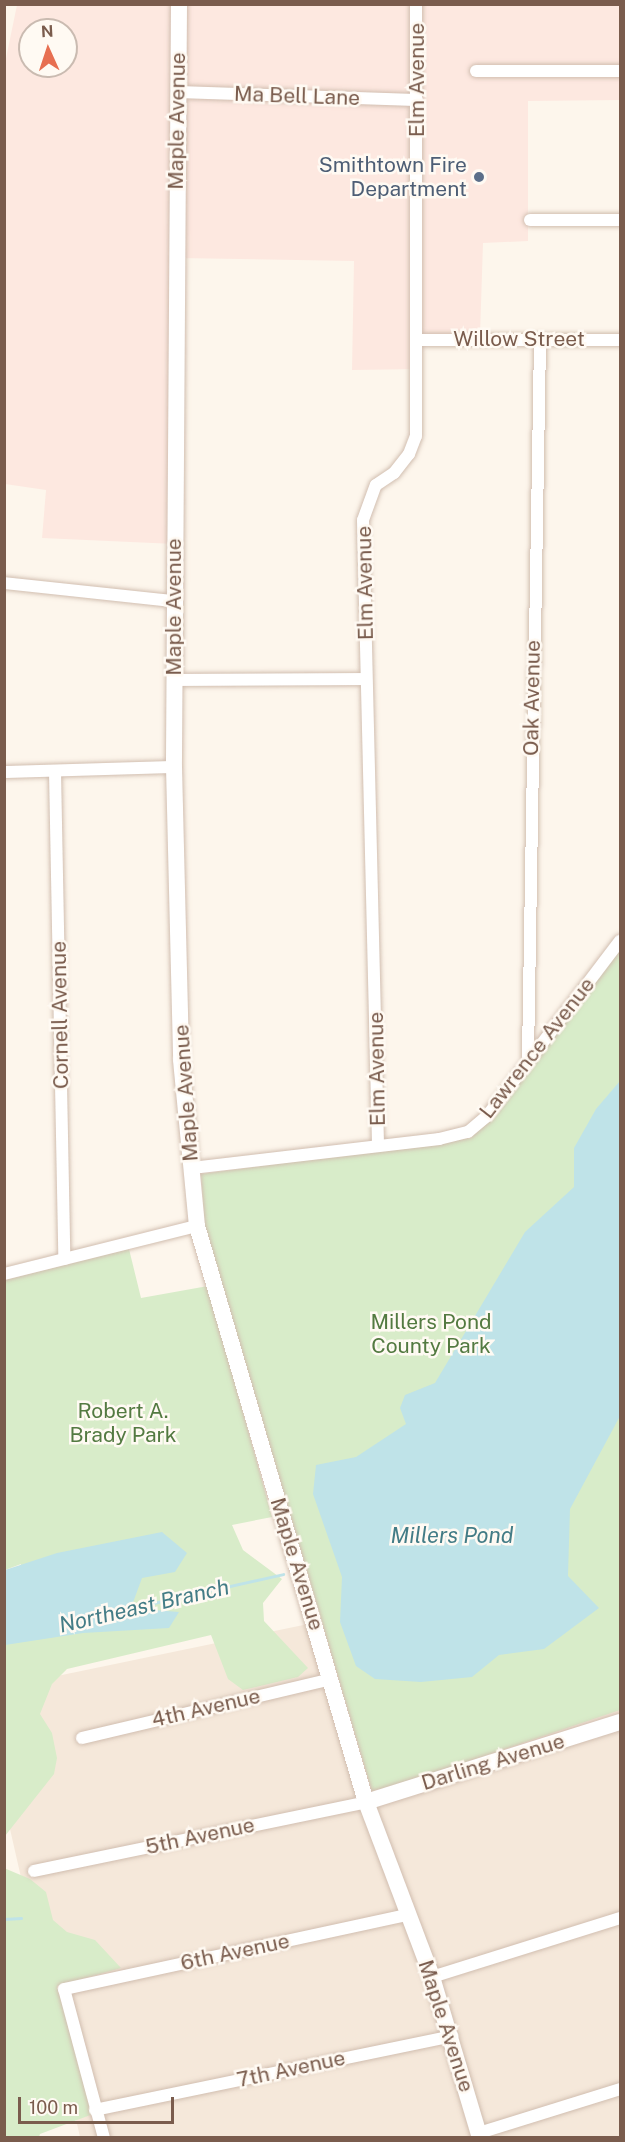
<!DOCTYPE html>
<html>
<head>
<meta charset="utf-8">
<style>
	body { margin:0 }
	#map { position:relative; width:625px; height:2142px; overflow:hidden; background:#fdf6ec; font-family:"Public Sans",sans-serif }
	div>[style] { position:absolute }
	.residential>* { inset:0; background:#f5e8da }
	.commercial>* { inset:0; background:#fde8e0 }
	.green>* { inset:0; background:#d8ecc9 }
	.water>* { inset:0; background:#bfe3e8 }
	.stream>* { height:3px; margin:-1.5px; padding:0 1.5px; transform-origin:1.5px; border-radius:1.5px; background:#bfe3e8 }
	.roads { filter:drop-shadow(0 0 2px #d1beb0) drop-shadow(0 0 2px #d1beb0) }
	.street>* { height:12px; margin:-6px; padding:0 6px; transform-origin:6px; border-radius:6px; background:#fff }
	.secondary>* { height:16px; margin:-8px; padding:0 8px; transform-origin:8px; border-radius:8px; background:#fff }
	.dots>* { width:16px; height:16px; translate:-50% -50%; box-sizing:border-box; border:3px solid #fffaf3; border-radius:50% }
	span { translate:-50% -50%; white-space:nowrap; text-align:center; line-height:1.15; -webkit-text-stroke:5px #fffaf3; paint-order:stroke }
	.street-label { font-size:21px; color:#7a5c4d }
	.service-label { font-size:21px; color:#4e5e75 }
	.right { translate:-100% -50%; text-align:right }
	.park-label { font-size:21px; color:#537a41 }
	.water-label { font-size:22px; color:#437c86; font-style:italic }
	.frame { position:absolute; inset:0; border:6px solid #7a5c4d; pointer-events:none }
	.north { position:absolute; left:18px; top:18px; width:60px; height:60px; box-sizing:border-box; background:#fffaf3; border:2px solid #cabbb1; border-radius:50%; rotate:357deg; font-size:16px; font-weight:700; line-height:24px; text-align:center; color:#7a5c4d }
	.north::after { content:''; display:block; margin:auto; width:21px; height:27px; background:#e76f51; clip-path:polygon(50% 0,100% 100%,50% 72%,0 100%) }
	.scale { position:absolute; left:18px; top:2097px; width:156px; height:27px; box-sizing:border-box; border:3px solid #7a5c4d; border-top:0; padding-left:8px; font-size:18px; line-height:21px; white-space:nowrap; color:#7a5c4d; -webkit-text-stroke:4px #fffaf3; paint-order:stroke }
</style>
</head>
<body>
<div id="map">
	<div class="residential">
		<div style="clip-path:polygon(342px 1617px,620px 1706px,620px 2137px,80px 2137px,5px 1807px,4px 1687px)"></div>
	</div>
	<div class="commercial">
		<div style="clip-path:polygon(evenodd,17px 5px,620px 5px,620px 100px,528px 101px,528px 241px,483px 243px,480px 336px,421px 336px,420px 369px,352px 370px,354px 261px,177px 258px,175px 544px,42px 538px,46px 490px,5px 484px,4px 68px,17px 5px,30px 30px,66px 30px,66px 66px,30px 66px,30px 30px)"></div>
	</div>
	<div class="green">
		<div style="clip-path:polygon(620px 948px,620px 1710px,408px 1782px,372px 1791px,205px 1227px,201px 1174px,471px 1138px,491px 1119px)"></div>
		<div style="clip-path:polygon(129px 1249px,141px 1298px,208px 1286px,272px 1517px,232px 1525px,243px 1550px,282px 1579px,263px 1603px,264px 1621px,308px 1668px,298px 1677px,243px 1690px,228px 1679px,211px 1635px,67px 1669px,52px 1684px,40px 1714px,52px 1733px,57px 1758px,54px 1774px,5px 1836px,5px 1643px,21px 1564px,5px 1570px,5px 1280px)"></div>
		<div style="clip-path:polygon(4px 1868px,30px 1879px,46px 1892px,53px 1920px,67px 1932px,95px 1940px,121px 1968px,57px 1986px,93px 2114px,40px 2134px,39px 2137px,5px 2137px)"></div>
	</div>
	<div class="water">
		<div style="clip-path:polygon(620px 1081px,620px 1416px,570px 1509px,568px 1576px,599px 1608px,544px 1649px,499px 1655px,472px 1677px,421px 1682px,375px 1679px,356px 1666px,340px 1622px,342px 1577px,313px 1494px,316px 1465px,356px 1457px,406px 1424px,400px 1408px,405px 1395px,435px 1383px,525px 1232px,574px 1187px,574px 1148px,596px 1109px)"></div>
		<div style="clip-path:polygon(162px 1532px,187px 1553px,175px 1572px,142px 1578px,131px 1608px,179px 1612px,169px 1628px,83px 1633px,5px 1645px,5px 1570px,57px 1553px)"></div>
	</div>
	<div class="stream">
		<div style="left:127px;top:1609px;width:160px;rotate:-12.6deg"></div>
		<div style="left:4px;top:1919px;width:17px;rotate:-3deg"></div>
	</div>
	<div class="roads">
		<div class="street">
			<div style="left:476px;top:71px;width:144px"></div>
			<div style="left:177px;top:92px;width:240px;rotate:1.9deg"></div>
			<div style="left:530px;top:220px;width:90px"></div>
			<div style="left:418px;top:340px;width:202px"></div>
			<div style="left:4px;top:583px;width:170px;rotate:6.1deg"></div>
			<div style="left:174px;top:680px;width:192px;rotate:-0.3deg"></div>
			<div style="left:55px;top:771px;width:488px;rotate:88.9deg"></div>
			<div style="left:4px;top:772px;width:170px;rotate:-1.7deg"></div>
			<div style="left:528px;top:1057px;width:718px;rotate:-89.04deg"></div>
			<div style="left:378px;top:1144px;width:624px;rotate:-91.38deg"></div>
			<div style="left:363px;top:520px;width:37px;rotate:-70deg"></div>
			<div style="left:376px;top:485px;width:22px;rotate:-34deg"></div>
			<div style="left:394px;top:473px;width:24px;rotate:-52deg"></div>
			<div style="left:409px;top:454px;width:19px;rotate:-69deg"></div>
			<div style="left:416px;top:436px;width:432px;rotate:-90deg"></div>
			<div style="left:192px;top:1168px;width:249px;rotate:-6.7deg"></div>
			<div style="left:439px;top:1139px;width:30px;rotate:-14deg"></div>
			<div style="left:468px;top:1132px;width:25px;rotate:-40deg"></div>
			<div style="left:487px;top:1116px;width:220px;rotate:-52.8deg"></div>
			<div style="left:4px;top:1274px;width:199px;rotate:-14deg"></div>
			<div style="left:82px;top:1738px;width:256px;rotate:-13.3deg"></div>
			<div style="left:34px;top:1871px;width:339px;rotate:-11.7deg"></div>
			<div style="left:432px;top:1977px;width:197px;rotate:-17.4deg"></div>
			<div style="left:95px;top:2110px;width:365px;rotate:-11.7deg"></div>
			<div style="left:479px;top:2133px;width:148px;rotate:-17.3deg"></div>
			<div style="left:104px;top:2138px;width:154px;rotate:-105deg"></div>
			<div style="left:64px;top:1989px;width:351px;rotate:-12.2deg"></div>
		</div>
		<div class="secondary">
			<div style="left:179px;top:4px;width:763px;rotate:90.38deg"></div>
			<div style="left:174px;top:767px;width:293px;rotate:88.6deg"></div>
			<div style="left:181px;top:1060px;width:167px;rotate:84.5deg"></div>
			<div style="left:197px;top:1226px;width:600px;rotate:73.65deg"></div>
			<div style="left:366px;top:1802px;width:187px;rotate:69.3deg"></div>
			<div style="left:432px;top:1977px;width:168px;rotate:73.4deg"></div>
			<div style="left:366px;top:1802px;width:266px;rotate:-17.5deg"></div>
		</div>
	</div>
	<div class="dots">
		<div style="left:479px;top:177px;background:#5c6f8a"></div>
	</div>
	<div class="street-label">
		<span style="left:417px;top:80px;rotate:-90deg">Elm Avenue</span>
		<span style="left:297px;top:96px;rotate:2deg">Ma Bell Lane</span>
		<span style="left:177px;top:121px;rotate:-89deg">Maple Avenue</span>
		<span style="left:519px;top:339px">Willow Street</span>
		<span style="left:365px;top:583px;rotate:-91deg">Elm Avenue</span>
		<span style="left:174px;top:607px;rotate:-90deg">Maple Avenue</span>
		<span style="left:532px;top:698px;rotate:-89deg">Oak Avenue</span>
		<span style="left:60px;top:1015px;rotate:-91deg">Cornell Avenue</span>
		<span style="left:537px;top:1048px;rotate:-52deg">Lawrence Avenue</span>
		<span style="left:377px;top:1069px;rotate:-91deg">Elm Avenue</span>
		<span style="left:186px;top:1093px;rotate:-94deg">Maple Avenue</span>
		<span style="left:297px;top:1564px;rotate:73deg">Maple Avenue</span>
		<span style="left:206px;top:1708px;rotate:-13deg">4th Avenue</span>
		<span style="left:493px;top:1762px;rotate:-17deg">Darling Avenue</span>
		<span style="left:200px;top:1836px;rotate:-12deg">5th Avenue</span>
		<span style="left:235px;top:1952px;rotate:-12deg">6th Avenue</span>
		<span style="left:446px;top:2026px;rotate:72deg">Maple Avenue</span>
		<span style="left:291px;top:2069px;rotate:-12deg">7th Avenue</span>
	</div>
	<div class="service-label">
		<span class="right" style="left:467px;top:177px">Smithtown Fire<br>Department</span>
	</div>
	<div class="park-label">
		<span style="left:431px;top:1334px">Millers Pond<br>County Park</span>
		<span style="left:123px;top:1423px">Robert A.<br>Brady Park</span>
	</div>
	<div class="water-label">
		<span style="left:452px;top:1536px">Millers Pond</span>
		<span style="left:144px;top:1606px;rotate:-13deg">Northeast Branch</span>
	</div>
	<div class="frame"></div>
	<div class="north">N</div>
	<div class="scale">100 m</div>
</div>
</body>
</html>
